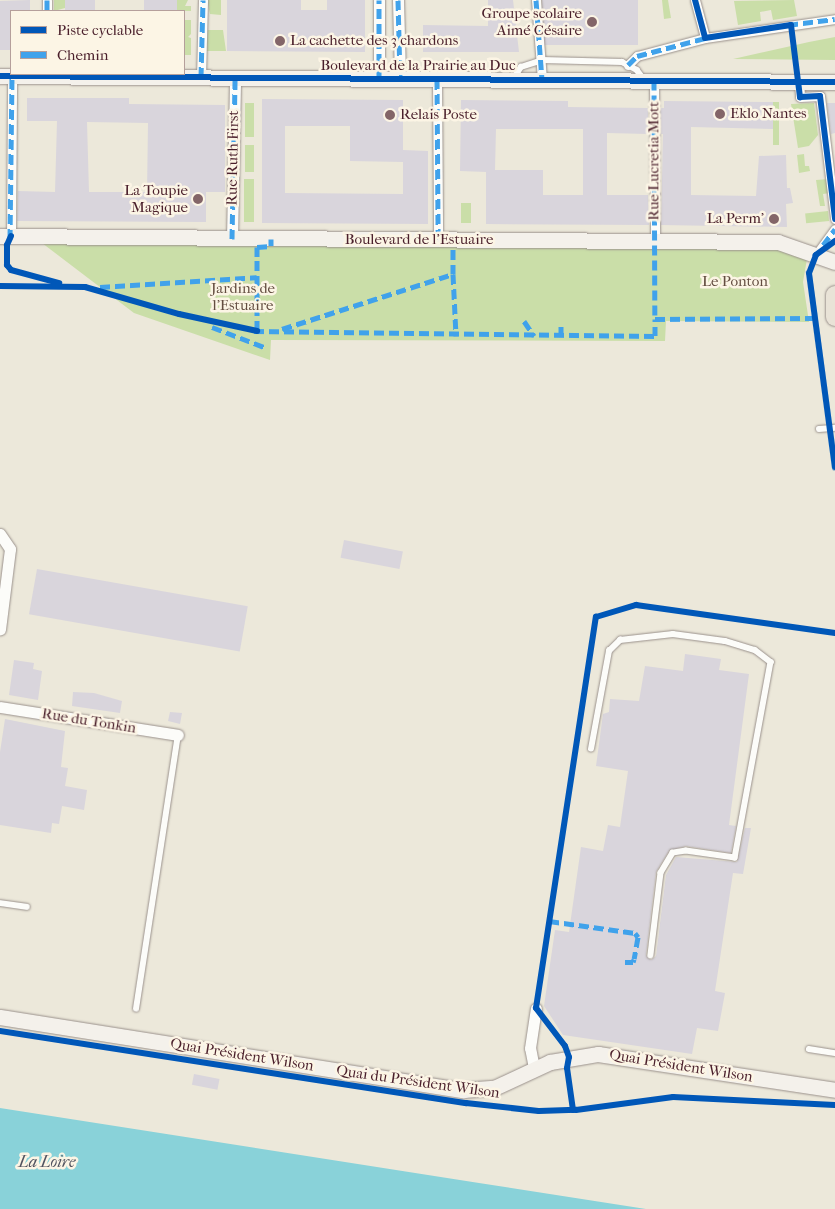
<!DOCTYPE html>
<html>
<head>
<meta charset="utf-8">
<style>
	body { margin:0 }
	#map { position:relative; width:835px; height:1209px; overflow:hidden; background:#ece8da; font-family:"IM FELL French Canon",serif }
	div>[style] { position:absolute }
	.green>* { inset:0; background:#cadea8; transform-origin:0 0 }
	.water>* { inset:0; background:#89d2d9 }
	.building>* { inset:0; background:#d9d5dc; transform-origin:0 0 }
	.roads { filter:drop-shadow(0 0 1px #9a918c) drop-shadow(0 0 1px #9a918c) }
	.service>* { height:5.5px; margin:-2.75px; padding:0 2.75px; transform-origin:2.75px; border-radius:2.75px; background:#fcfcf9 }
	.pedestrian>* { height:9px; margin:-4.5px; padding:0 4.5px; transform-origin:4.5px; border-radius:4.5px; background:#fcfcf9 }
	.minor>* { height:11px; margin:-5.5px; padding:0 5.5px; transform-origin:5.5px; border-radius:5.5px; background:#fcfcf9 }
	.secondary>* { height:15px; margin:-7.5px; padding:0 7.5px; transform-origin:7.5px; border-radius:7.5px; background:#f4f1eb }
	.primary>* { height:18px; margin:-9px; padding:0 9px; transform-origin:9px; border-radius:9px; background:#e9e3d7 }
	.quiet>* { height:5px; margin-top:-2.5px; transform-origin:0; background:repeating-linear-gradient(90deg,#40a2eb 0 10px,transparent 0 15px) }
	.cycleway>* { height:6px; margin:-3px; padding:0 3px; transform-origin:3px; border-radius:3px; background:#0057b8 }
	.dots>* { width:14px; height:14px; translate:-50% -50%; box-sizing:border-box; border:2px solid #fcf5e5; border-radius:50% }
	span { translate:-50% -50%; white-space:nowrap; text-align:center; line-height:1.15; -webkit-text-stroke:5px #fcf5e5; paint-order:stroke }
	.poi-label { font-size:15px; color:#4a1f2b }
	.right { translate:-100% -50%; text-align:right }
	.left { translate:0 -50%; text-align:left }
	.street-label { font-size:15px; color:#4a1f2b }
	.park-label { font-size:15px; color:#634d40 }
	.water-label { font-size:16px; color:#50525f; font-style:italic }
	.legend { position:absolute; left:10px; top:10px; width:175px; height:65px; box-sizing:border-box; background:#fcf5e5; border:1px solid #b59f9b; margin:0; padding:6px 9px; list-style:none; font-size:15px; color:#4a1f2b }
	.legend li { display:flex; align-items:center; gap:10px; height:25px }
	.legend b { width:25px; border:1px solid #b59f9b }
</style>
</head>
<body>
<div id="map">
	<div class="green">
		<div style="clip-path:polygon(51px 0,65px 0,65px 8px,54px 11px,54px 0)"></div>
		<div style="clip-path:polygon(177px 0,188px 0,185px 6px,191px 6px,191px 11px,177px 11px)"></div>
		<div style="clip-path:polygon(207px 0,221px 0,221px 15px,210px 14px)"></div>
		<div style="clip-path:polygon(662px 0,668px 0,671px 18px,664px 19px)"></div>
		<div style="clip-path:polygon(794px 0,797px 16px,773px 20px,771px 10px,760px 12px,761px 21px,738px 25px,734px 1px)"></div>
		<div style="clip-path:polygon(184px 20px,191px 20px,191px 34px,188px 37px,191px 38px,191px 55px,184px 55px)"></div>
		<div style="clip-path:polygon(207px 30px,223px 30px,226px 51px,206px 51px)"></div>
		<div style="clip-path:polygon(835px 37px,835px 60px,733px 59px,809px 42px)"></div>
		<div style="left:773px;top:102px;width:6px;height:43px"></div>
		<div style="left:245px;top:103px;width:9px;height:34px"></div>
		<div style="clip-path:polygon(814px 103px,818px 135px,809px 146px,798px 148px,791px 104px)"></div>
		<div style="left:245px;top:145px;width:9px;height:27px"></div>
		<div style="clip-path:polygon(804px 154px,805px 166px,809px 166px,810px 171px,799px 173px,797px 155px)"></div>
		<div style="left:244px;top:179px;width:10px;height:43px"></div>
		<div style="clip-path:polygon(829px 179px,830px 193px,823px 194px,825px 206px,820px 206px,816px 180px)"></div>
		<div style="left:461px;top:203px;width:10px;height:20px"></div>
		<div style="left:828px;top:211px;width:10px;height:23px;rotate:84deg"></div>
		<div style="clip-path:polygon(42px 243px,759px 246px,786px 250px,807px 259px,803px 282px,809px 322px,666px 321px,665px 341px,271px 340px,270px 360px,134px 313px)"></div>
	</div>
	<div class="water">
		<div style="clip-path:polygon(0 1108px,479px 1183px,646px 1209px,0 1209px)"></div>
	</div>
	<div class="building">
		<div style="clip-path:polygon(30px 0,30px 11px,11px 11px,11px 50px,0 50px,0 1px)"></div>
		<div style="left:65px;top:0;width:30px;height:11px"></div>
		<div style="left:144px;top:0;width:33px;height:11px"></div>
		<div style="clip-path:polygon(227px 0,301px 0,301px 10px,327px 10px,327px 0,365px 0,365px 52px,227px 51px)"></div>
		<div style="clip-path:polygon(488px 0,513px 0,519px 52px,423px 52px,423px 25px,488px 26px)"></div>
		<div style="left:542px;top:0;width:96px;height:45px"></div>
		<div style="clip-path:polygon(evenodd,27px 98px,129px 98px,129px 104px,225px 105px,225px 192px,206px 192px,206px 222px,17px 221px,18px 191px,55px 192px,57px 121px,27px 121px,27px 98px,87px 122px,148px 123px,147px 192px,89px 192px,87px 122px)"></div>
		<div style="clip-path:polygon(evenodd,262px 99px,403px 100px,403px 150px,428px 151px,428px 224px,262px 223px,262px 99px,285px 126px,350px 126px,350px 161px,403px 162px,403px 194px,285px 193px,285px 126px)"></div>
		<div style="clip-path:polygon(evenodd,461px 100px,568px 101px,568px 107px,648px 108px,648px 134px,607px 133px,607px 195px,648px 195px,649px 225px,486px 224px,486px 172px,460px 171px,461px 100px,496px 129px,583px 129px,583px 195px,543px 195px,543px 170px,495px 170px,496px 129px)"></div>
		<div style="clip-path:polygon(664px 101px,773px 102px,773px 129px,691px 127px,691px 195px,756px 196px,759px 156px,786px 155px,787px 188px,790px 188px,793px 203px,786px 204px,787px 227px,661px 225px,663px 134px,661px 134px,660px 108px,664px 108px)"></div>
		<div style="clip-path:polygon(827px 103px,835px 103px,835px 133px,831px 134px)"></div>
		<div style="left:344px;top:540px;width:60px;height:18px;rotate:11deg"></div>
		<div style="left:37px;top:569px;width:214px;height:46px;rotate:10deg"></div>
		<div style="clip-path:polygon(685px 654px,721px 659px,719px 670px,749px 674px,729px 825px,736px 826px,731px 853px,686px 846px,669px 851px,656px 872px,646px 955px,651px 960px,656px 956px,666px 875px,676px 857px,737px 862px,745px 828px,751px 828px,743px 874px,733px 873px,715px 991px,725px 993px,718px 1031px,697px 1028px,692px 1054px,563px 1035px,544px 1006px,555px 930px,569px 932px,581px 847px,603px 851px,608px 825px,620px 827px,628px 771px,596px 766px,603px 714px,609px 712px,610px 699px,639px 701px,645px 666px,683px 671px)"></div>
		<div style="clip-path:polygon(14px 660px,34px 663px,33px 669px,42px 671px,38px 700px,9px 695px)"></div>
		<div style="clip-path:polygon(73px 692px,94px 693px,122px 701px,120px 713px,72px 706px)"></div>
		<div style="clip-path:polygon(170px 712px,182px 713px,180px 724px,168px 721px)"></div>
		<div style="clip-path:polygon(5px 719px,65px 731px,61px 767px,68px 768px,65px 786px,87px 790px,84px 810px,62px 806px,59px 824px,52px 823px,51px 833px,0 825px,0 752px)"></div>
		<div style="left:194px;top:1074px;width:26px;height:11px;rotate:11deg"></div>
	</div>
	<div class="roads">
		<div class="service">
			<div style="left:514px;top:78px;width:13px;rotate:-58deg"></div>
			<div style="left:521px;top:67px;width:22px;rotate:-18deg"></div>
			<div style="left:542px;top:60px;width:80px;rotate:1.4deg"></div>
			<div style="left:622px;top:62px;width:17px;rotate:28deg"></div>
			<div style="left:637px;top:70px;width:10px;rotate:53deg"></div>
			<div style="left:819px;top:429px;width:16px;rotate:-4deg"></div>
			<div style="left:591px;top:749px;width:100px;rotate:-79.6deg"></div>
			<div style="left:609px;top:651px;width:16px;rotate:-45deg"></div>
			<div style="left:620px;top:640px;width:53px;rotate:-6.5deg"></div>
			<div style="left:673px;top:634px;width:52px;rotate:7.7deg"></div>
			<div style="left:725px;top:641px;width:31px;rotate:17deg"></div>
			<div style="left:755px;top:650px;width:20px;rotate:37deg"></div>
			<div style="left:771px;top:662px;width:199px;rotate:100.4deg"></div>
			<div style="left:735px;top:858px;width:49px;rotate:-171.9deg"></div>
			<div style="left:686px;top:851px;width:13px;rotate:171deg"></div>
			<div style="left:673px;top:853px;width:23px;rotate:121deg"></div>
			<div style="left:661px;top:873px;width:83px;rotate:97deg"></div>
			<div style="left:0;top:903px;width:27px;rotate:8deg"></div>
			<div style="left:136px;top:1009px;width:277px;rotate:-81.3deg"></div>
			<div style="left:809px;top:1049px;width:26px;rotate:9deg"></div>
		</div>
		<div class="pedestrian">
			<div style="left:47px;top:0;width:11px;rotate:90deg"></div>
			<div style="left:536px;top:0;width:80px;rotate:85.7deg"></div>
			<div style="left:695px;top:0;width:39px;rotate:75deg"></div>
			<div style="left:628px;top:65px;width:13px;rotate:-45deg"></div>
			<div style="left:637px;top:56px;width:70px;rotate:-14.8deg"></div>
			<div style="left:705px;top:38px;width:131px;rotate:-8.3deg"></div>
			<div style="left:201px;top:77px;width:77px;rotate:-88.5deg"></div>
			<div style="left:437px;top:79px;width:161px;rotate:89.6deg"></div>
			<div style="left:654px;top:80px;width:161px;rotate:89.6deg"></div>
			<div style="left:799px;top:81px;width:16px;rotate:86deg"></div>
			<div style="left:800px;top:97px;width:20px;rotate:-3deg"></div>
			<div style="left:820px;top:96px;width:124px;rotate:83deg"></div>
			<div style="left:11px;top:236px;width:159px;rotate:-89.6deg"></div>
			<div style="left:816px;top:255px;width:32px;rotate:-54deg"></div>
		</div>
		<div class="minor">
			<div style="left:398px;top:0;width:79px;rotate:88.5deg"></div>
			<div style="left:379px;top:78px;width:78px;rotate:-90deg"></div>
			<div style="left:232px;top:239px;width:162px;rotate:-88.9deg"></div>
			<div style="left:0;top:534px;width:18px;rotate:56deg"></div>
			<div style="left:10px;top:549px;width:81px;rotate:97.1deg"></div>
			<div style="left:0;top:707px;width:180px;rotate:8.9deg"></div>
			<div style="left:534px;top:1068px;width:20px;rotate:-101deg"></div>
			<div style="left:530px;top:1048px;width:40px;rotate:-81.5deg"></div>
		</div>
		<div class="secondary">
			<div style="left:0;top:76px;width:835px;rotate:0.41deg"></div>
			<div style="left:0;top:236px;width:778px;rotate:0.44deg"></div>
			<div style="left:778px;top:242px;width:60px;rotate:19.3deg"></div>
			<div style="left:0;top:1017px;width:469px;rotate:9deg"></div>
			<div style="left:463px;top:1090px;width:31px;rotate:-4deg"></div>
			<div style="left:494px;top:1088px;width:62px;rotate:-24.9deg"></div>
			<div style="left:550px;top:1062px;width:49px;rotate:-9.5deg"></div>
			<div style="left:598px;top:1054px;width:240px;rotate:8.6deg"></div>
		</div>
		<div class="primary">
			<div style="left:835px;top:295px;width:22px;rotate:90deg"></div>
		</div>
	</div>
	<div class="quiet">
		<div style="left:47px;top:0;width:11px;rotate:90deg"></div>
		<div style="left:398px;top:0;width:79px;rotate:88.5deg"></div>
		<div style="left:536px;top:0;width:80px;rotate:85.7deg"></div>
		<div style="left:788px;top:25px;width:47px;rotate:-7.3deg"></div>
		<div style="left:628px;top:65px;width:13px;rotate:-45deg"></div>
		<div style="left:637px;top:56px;width:74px;rotate:-14.8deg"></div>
		<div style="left:201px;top:77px;width:77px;rotate:-88.5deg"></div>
		<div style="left:379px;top:78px;width:78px;rotate:-90deg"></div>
		<div style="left:437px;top:79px;width:161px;rotate:89.6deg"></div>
		<div style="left:654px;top:80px;width:239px;rotate:89.8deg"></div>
		<div style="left:10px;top:239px;width:162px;rotate:-89.3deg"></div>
		<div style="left:232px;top:239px;width:162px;rotate:-88.9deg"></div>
		<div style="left:823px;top:245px;width:20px;rotate:-53deg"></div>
		<div style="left:453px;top:274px;width:62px;rotate:87.2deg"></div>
		<div style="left:100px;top:287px;width:157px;rotate:-3.6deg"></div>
		<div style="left:524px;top:321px;width:18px;rotate:56deg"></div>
		<div style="left:212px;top:327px;width:56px;rotate:21deg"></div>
		<div style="left:282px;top:329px;width:180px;rotate:-17.8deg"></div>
		<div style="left:453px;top:274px;width:34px;rotate:-90deg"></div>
		<div style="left:254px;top:331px;width:401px;rotate:0.7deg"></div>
		<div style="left:655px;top:336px;width:17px;rotate:-90deg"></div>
		<div style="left:655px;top:319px;width:160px;rotate:-0.4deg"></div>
		<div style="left:257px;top:331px;width:84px;rotate:-90deg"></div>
		<div style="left:257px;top:247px;width:14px;rotate:-4deg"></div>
		<div style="left:271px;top:246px;width:7px;rotate:-90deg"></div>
		<div style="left:561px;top:336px;width:11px;rotate:-90deg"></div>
		<div style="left:549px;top:921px;width:87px;rotate:7.9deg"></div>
		<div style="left:635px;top:933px;width:5px;rotate:53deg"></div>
		<div style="left:638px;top:937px;width:22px;rotate:100deg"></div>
		<div style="left:634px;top:959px;width:3px;rotate:108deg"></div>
		<div style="left:633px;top:962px;width:8px;rotate:180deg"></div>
	</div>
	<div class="cycleway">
		<div style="left:695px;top:0;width:39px;rotate:75deg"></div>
		<div style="left:705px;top:38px;width:87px;rotate:-8.6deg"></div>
		<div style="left:791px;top:25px;width:73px;rotate:82.9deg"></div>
		<div style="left:800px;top:97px;width:20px;rotate:-3deg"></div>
		<div style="left:820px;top:96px;width:124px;rotate:83deg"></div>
		<div style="left:0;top:76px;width:835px;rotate:0.41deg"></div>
		<div style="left:11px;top:236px;width:10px;rotate:114deg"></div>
		<div style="left:7px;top:245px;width:20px;rotate:90deg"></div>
		<div style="left:7px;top:265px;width:6px;rotate:51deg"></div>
		<div style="left:11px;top:270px;width:50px;rotate:15.2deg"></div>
		<div style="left:835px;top:241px;width:24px;rotate:144deg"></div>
		<div style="left:816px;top:255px;width:19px;rotate:111deg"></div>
		<div style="left:809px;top:273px;width:196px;rotate:82.4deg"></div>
		<div style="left:0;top:286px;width:85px;rotate:0.7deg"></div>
		<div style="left:85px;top:287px;width:98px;rotate:16deg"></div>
		<div style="left:179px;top:314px;width:80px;rotate:12.3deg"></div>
		<div style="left:0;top:1031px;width:472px;rotate:8.8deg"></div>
		<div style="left:466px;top:1103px;width:73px;rotate:6.3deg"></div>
		<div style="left:539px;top:1111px;width:37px;rotate:-2deg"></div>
		<div style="left:576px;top:1110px;width:98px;rotate:-7.6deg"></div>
		<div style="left:673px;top:1097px;width:162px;rotate:2.8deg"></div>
		<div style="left:573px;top:1110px;width:42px;rotate:-98.1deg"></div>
		<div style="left:567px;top:1068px;width:11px;rotate:-80deg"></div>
		<div style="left:569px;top:1057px;width:12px;rotate:-110deg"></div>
		<div style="left:565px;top:1046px;width:48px;rotate:-127.3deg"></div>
		<div style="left:536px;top:1008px;width:396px;rotate:-81.3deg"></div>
		<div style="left:596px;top:617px;width:42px;rotate:-16.7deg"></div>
		<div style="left:636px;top:605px;width:201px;rotate:8deg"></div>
	</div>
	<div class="dots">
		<div style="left:592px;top:22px;background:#836568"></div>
		<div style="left:280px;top:41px;background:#836568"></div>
		<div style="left:720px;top:114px;background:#836568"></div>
		<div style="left:390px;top:115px;background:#836568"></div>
		<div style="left:198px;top:199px;background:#836568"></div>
		<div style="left:774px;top:219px;background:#836568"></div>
	</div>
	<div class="poi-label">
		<span class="right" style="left:582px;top:22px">Groupe scolaire<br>Aimé Césaire</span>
		<span class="left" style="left:290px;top:41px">La cachette des 3 chardons</span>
		<span class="left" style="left:730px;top:114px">Eklo Nantes</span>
		<span class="left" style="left:400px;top:115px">Relais Poste</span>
		<span class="right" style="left:188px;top:199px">La Toupie<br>Magique</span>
		<span class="right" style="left:764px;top:219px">La Perm'</span>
	</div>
	<div class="street-label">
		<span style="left:418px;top:66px">Boulevard de la Prairie au Duc</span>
		<span style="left:233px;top:158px;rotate:-89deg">Rue Ruth First</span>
		<span style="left:654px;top:161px;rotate:-90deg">Rue Lucretia Mott</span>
		<span style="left:419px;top:240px">Boulevard de l'Estuaire</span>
		<span style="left:89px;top:721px;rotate:9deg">Rue du Tonkin</span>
		<span style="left:242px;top:1055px;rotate:9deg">Quai Président Wilson</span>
		<span style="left:681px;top:1066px;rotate:9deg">Quai Président Wilson</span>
		<span style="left:418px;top:1082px;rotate:8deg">Quai du Président Wilson</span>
	</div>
	<div class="park-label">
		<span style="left:735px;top:282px">Le Ponton</span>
		<span style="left:243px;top:297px">Jardins de<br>l'Estuaire</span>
	</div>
	<div class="water-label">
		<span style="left:47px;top:1162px">La Loire</span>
	</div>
	<ul class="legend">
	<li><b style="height:6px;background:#0057b8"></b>Piste cyclable</li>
	<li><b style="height:6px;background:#40a2eb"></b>Chemin</li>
	</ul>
</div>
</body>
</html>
